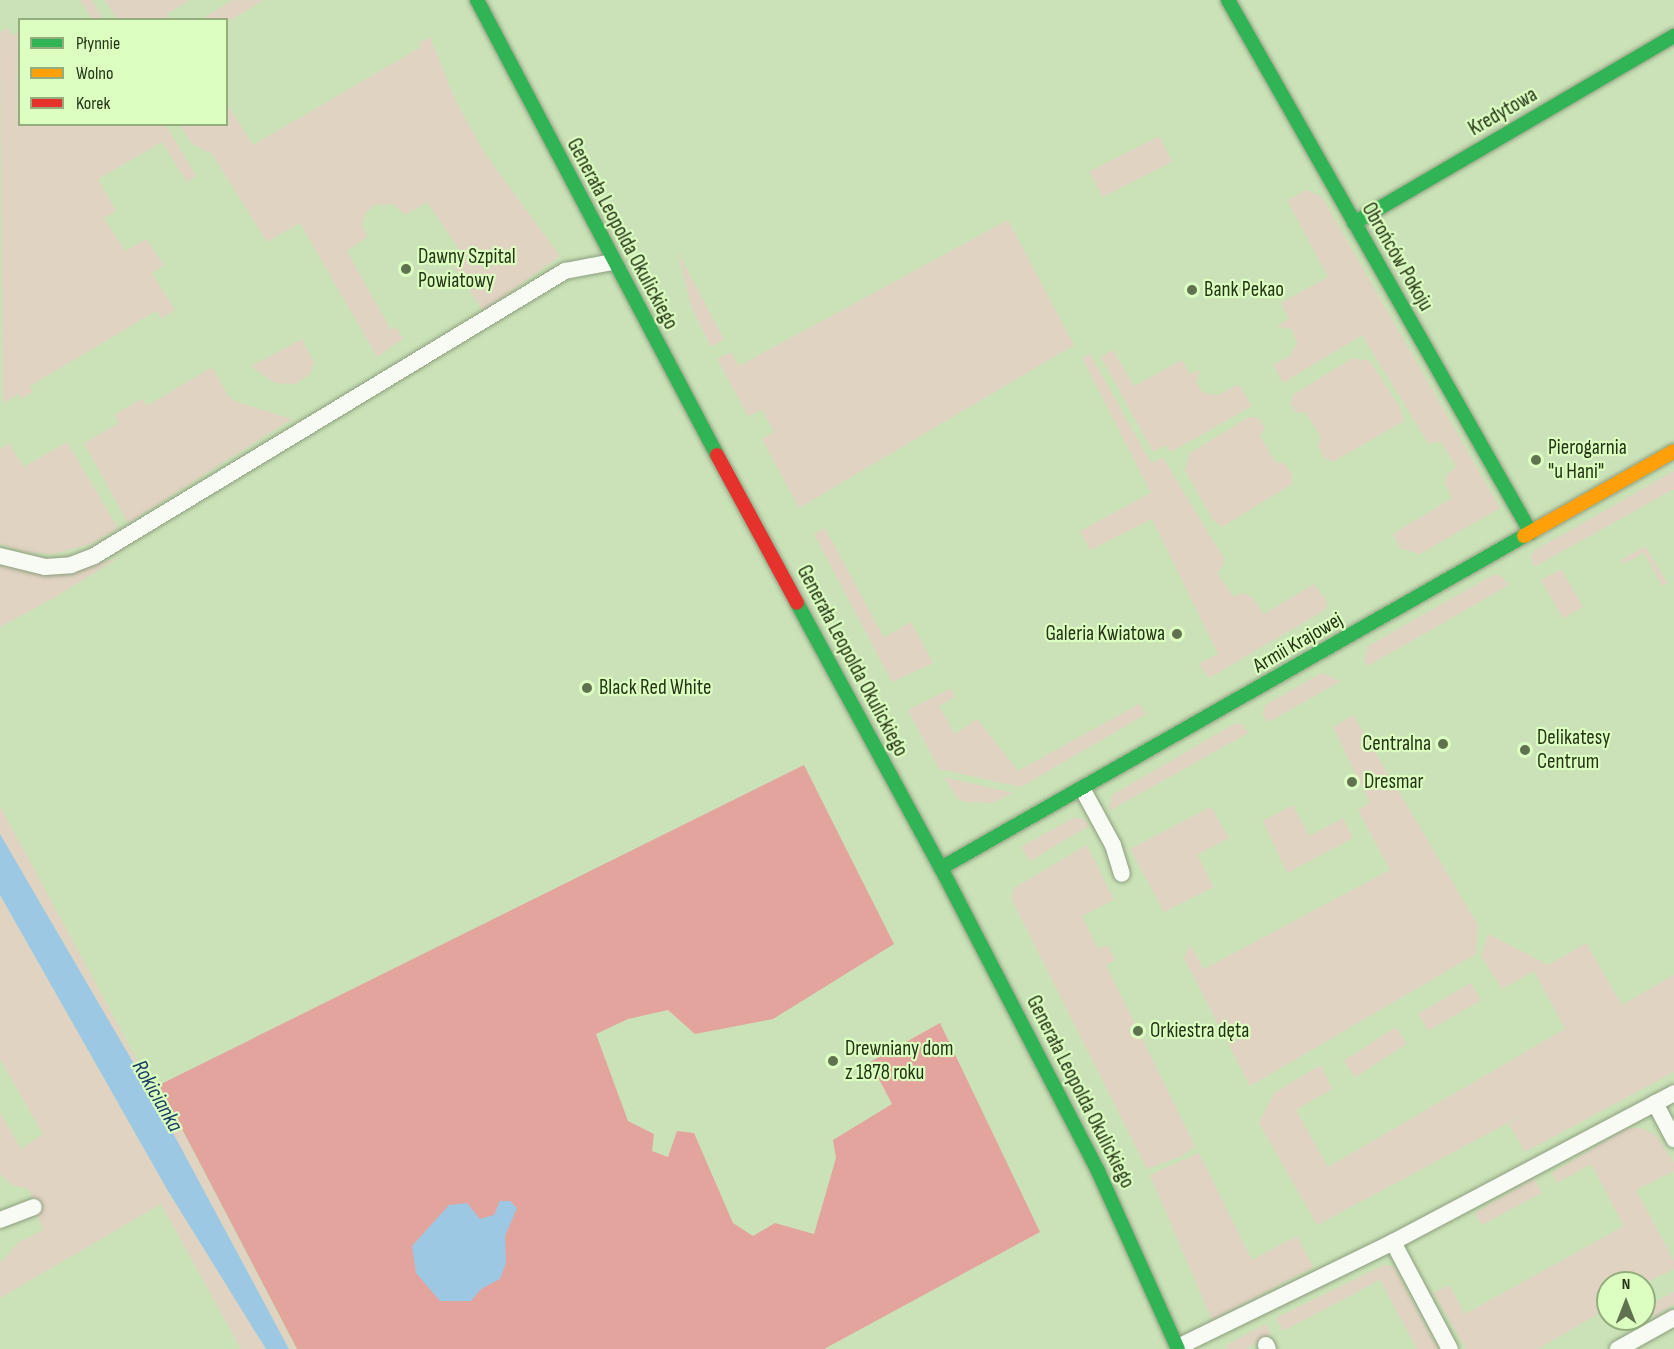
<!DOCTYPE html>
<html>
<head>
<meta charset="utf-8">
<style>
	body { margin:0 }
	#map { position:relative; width:1674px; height:1349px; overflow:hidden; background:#cbe2b8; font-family:"Sofia Sans Condensed",sans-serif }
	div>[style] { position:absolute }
	.green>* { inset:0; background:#e1d3c2; transform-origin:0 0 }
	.forest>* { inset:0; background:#e3a49e }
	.water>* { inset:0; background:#9dc8e3 }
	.roads { filter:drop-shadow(0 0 2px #8d9e7e) drop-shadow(0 0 2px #8d9e7e) }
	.lane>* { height:16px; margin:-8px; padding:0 8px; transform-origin:8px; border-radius:8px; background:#f7fbf4 }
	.fast>* { height:14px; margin:-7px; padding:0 7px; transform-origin:7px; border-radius:7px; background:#30b455 }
	.slow>* { height:14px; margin:-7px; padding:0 7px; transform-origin:7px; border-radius:7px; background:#ff9f0a }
	.jam>* { height:14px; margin:-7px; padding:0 7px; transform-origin:7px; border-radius:7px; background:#e5322d }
	.dots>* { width:16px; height:16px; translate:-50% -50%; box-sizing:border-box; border:3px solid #dcfec1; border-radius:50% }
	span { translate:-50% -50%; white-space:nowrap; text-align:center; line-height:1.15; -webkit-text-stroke:4.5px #dcfec1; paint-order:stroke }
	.street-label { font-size:21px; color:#253416 }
	.poi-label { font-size:21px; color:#253416 }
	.left { translate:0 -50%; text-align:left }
	.right { translate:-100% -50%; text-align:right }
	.water-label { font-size:22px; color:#193e64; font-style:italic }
	.legend { position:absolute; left:18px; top:18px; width:210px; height:108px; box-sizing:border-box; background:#dcfec1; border:2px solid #93ad7d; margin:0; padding:8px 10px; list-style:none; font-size:18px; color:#253416 }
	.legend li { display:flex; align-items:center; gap:12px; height:30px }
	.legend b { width:30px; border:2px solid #93ad7d }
	.north { position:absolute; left:1596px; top:1271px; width:60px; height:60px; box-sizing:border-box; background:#dcfec1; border:2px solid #93ad7d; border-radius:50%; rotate:0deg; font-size:16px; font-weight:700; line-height:24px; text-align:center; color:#253416 }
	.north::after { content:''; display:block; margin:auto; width:21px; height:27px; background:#5f714f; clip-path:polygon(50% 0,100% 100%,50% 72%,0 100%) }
</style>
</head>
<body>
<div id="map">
	<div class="green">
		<div style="clip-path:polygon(80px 0,92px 0,103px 19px,92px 19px)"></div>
		<div style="clip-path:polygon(105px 0,190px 0,167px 14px,170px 20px,117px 19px)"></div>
		<div style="clip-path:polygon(233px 0,264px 0,227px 22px,202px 19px)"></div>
		<div style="clip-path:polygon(7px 28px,12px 36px,19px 31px,20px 124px,166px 125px,196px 176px,187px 182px,162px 142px,98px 179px,116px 211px,104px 218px,125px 251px,146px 239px,164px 265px,152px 273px,175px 310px,162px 319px,156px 311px,30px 386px,33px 392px,21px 399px,18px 394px,3px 403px,0 32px)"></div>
		<div style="clip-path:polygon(430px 37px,454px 97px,483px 151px,560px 256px,483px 311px,448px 257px,459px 249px,427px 202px,405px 215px,394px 204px,374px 205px,365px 214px,362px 225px,367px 237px,347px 251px,391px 330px,396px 327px,403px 339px,377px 357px,300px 223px,267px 242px,212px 154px,192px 144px,180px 125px,226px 124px,227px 104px,253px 145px,421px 47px,419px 43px)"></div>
		<div style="left:1159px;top:136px;width:29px;height:78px;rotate:63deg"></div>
		<div style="clip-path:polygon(1307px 190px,1322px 197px,1500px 508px,1420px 554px,1400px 548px,1393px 534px,1452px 498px,1445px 484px,1447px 475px,1456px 466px,1441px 442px,1428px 443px,1362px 335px,1283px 383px,1273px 365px,1291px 355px,1297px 343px,1292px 329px,1277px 326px,1289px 319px,1281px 303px,1328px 277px,1287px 200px)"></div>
		<div style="clip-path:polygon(1008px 220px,1074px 345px,799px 508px,762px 439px,774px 432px,762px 410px,748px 416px,717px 359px,731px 352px,739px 366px)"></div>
		<div style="clip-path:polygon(677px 251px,724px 339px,711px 347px,692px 309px)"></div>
		<div style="clip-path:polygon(302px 339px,314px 363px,309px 375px,295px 384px,274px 383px,251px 366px)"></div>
		<div style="clip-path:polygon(1113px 350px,1134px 386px,1182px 360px,1190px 374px,1200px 370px,1196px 382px,1203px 393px,1218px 395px,1238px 384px,1252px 406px,1171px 452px,1166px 445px,1153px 452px,1101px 357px)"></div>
		<div style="clip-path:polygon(1090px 354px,1151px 463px,1163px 458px,1223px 557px,1224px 564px,1217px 573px,1234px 597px,1242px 593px,1252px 597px,1264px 614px,1314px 584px,1327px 602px,1325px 610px,1209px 678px,1199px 664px,1218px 654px,1152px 519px,1090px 550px,1080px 531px,1151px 493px,1082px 358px)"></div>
		<div style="clip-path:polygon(1353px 358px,1370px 361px,1401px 409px,1404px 421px,1333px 462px,1324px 458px,1318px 446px,1321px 437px,1305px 412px,1296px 413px,1290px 403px,1294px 394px)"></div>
		<div style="clip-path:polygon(212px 367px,228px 396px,237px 402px,292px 419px,128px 523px,84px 443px,119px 423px,114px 415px,142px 399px,147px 406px)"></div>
		<div style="clip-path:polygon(1249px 417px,1259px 418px,1265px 428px,1260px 436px,1275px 462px,1284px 463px,1292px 474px,1292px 484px,1222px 527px,1213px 520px,1185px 470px,1190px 453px)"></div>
		<div style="clip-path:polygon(67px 442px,118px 528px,91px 544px,53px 554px,24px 552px,0 544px,0 449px,9px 443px,24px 467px)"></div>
		<div style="clip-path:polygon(1674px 471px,1674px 489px,1534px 567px,1531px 556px,1534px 551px)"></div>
		<div style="clip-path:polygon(825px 528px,884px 638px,911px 622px,933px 663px,892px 682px,814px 534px)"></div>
		<div style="clip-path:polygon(1645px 546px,1667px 583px,1662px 586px,1644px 553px,1623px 564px,1621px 560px)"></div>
		<div style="clip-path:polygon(118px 558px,57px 596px,0 627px,0 565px,43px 574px,74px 570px)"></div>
		<div style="left:1561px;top:569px;width:44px;height:23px;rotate:60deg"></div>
		<div style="clip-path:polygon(1493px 575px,1500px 575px,1509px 585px,1368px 666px,1364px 660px,1368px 646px)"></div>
		<div style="clip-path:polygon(1322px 673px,1341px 681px,1268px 722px,1263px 715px,1265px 705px)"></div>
		<div style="clip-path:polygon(951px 688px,955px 697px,939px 706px,955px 734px,977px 719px,1018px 771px,1139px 704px,1146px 714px,1021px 787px,939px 769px,908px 710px)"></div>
		<div style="clip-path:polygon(1353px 715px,1478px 925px,1476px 954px,1250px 1086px,1184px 958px,1190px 945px,1204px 969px,1390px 870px,1358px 810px,1370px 803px,1333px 727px)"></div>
		<div style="clip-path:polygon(1236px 723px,1243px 725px,1248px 733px,1109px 811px,1112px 795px)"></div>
		<div style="clip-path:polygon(944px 777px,1013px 793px,992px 803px,966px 802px,958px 799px)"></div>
		<div style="clip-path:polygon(1293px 805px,1309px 836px,1343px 818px,1353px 838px,1287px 873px,1263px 821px)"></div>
		<div style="clip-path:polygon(0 806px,152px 1088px,158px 1085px,296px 1349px,289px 1349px,158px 1105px,0 834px)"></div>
		<div style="clip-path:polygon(1211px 807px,1229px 838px,1197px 855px,1214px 887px,1164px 912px,1130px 849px)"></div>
		<div style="clip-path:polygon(1073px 818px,1083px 819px,1090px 825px,1030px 861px,1021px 847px)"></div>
		<div style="clip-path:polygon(1087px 845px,1114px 900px,1082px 916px,1098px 949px,1108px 945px,1115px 960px,1106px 965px,1195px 1146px,1182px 1156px,1147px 1169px,1012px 900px,1014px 888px)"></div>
		<div style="clip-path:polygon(0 895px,168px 1191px,266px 1349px,241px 1349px,161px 1204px,0 1298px,0 1263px,19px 1242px,43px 1230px,29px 1189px,12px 1185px,0 1174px,0 1112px,21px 1149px,43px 1134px,0 1059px)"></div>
		<div style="clip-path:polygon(1488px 934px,1548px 965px,1586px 943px,1622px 1005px,1674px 975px,1674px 1072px,1525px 1152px,1509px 1124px,1527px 1113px,1317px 1225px,1259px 1123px,1274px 1093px,1321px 1065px,1332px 1089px,1296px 1110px,1328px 1167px,1565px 1029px,1534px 971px,1502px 989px,1481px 956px)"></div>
		<div style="left:1471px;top:983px;width:20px;height:61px;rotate:60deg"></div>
		<div style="left:1396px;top:1027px;width:20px;height:62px;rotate:57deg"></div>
		<div style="clip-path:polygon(1627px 1128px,1641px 1128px,1656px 1135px,1674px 1163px,1674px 1171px,1636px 1190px,1674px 1261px,1674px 1269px,1644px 1283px,1608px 1283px,1608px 1308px,1538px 1349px,1466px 1349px,1434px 1293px,1449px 1285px,1465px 1314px,1624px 1226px,1591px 1164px,1557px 1183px,1552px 1173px)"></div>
		<div style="clip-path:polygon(1199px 1153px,1252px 1260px,1297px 1236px,1313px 1267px,1212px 1320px,1150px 1175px)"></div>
		<div style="clip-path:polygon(1534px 1179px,1542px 1193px,1482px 1225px,1475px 1213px)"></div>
		<div style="clip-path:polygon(1384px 1265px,1394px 1267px,1438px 1349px,1417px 1349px,1380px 1280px,1283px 1331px,1276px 1318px)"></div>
		<div style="clip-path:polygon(1674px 1292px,1674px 1304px,1632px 1330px,1625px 1319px,1644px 1319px,1644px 1302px,1647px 1306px)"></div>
		<div style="clip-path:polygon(1266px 1324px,1271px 1334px,1245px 1349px,1227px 1349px,1226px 1345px)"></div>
	</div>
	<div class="forest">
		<div style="clip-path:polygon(804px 765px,894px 944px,773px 1019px,695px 1034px,668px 1010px,628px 1019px,596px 1034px,628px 1121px,654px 1134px,652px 1151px,668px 1157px,677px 1131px,694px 1133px,733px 1223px,753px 1236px,775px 1223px,814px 1234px,836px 1158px,833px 1140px,892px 1104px,870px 1062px,940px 1023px,1040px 1232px,824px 1349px,297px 1349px,159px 1085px)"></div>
	</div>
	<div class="water">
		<div style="clip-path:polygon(0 834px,158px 1105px,289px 1349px,266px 1349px,168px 1191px,0 895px)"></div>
		<div style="clip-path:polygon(500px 1201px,510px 1201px,517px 1208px,505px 1236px,506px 1263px,500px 1279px,481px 1289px,471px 1301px,440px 1301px,416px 1273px,412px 1246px,449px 1205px,467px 1203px,480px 1219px,494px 1215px)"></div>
	</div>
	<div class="roads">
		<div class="lane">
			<div style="left:0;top:556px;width:46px;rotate:13.7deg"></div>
			<div style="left:45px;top:567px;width:26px;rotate:-4deg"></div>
			<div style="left:71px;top:565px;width:25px;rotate:-21deg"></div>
			<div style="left:94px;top:556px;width:551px;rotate:-31.18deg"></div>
			<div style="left:565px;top:271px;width:49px;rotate:-10.6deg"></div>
			<div style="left:1083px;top:790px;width:63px;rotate:61.4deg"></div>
			<div style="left:1113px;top:845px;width:30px;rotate:73deg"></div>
			<div style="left:1655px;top:1103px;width:41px;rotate:62.2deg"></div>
			<div style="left:0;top:1220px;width:36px;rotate:-21deg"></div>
			<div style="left:1393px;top:1242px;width:121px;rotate:62deg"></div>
			<div style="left:1266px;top:1345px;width:4px;rotate:63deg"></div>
			<div style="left:1178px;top:1347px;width:239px;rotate:-26deg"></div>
			<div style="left:1393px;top:1242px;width:318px;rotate:-27.9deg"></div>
			<div style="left:1618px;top:1349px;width:64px;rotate:-29deg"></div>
		</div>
		<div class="fast">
			<div style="left:477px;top:0;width:514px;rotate:62.19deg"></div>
			<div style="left:1228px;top:0;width:613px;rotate:60.38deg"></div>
			<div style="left:1354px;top:223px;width:371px;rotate:-30.3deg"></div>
			<div style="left:797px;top:603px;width:302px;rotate:61.5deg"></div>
			<div style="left:941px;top:868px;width:341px;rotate:62.6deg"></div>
			<div style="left:1098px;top:1171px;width:195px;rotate:65.8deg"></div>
			<div style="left:941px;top:868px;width:671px;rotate:-29.66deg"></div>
		</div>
		<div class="slow">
			<div style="left:1524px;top:536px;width:172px;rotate:-29.5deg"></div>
		</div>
		<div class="jam">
			<div style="left:717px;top:455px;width:168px;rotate:61.6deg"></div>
		</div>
	</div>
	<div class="dots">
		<div style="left:406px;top:269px;background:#5f714f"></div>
		<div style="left:1192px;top:290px;background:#5f714f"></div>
		<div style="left:1536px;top:460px;background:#5f714f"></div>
		<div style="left:1177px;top:634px;background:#5f714f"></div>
		<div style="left:587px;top:688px;background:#5f714f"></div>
		<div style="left:1443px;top:744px;background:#5f714f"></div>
		<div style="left:1525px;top:750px;background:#5f714f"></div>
		<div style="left:1352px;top:782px;background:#5f714f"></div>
		<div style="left:1138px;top:1031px;background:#5f714f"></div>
		<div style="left:833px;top:1061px;background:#5f714f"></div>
	</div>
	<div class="street-label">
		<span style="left:1503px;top:112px;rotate:-30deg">Kredytowa</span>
		<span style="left:622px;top:234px;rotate:62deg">Generała Leopolda Okulickiego</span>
		<span style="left:1397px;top:257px;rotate:60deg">Obrońców Pokoju</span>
		<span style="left:1298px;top:643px;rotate:-30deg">Armii Krajowej</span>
		<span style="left:852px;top:661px;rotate:62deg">Generała Leopolda Okulickiego</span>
		<span style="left:1080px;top:1092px;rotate:63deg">Generała Leopolda Okulickiego</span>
	</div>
	<div class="poi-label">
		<span class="left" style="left:418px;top:269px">Dawny Szpital<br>Powiatowy</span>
		<span class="left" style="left:1204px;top:290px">Bank Pekao</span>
		<span class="left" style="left:1548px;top:460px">Pierogarnia<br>"u Hani"</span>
		<span class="right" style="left:1165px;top:634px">Galeria Kwiatowa</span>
		<span class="left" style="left:599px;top:688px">Black Red White</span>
		<span class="left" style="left:1537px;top:750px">Delikatesy<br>Centrum</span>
		<span class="right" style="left:1431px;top:744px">Centralna</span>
		<span class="left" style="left:1364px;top:782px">Dresmar</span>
		<span class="left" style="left:1150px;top:1031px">Orkiestra dęta</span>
		<span class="left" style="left:845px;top:1061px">Drewniany dom<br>z 1878 roku</span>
	</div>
	<div class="water-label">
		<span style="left:157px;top:1096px;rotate:60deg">Rokicianka</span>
	</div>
	<ul class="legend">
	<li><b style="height:8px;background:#30b455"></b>Płynnie</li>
	<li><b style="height:8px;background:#ff9f0a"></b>Wolno</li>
	<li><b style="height:8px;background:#e5322d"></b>Korek</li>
	</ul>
	<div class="north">N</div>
</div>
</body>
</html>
